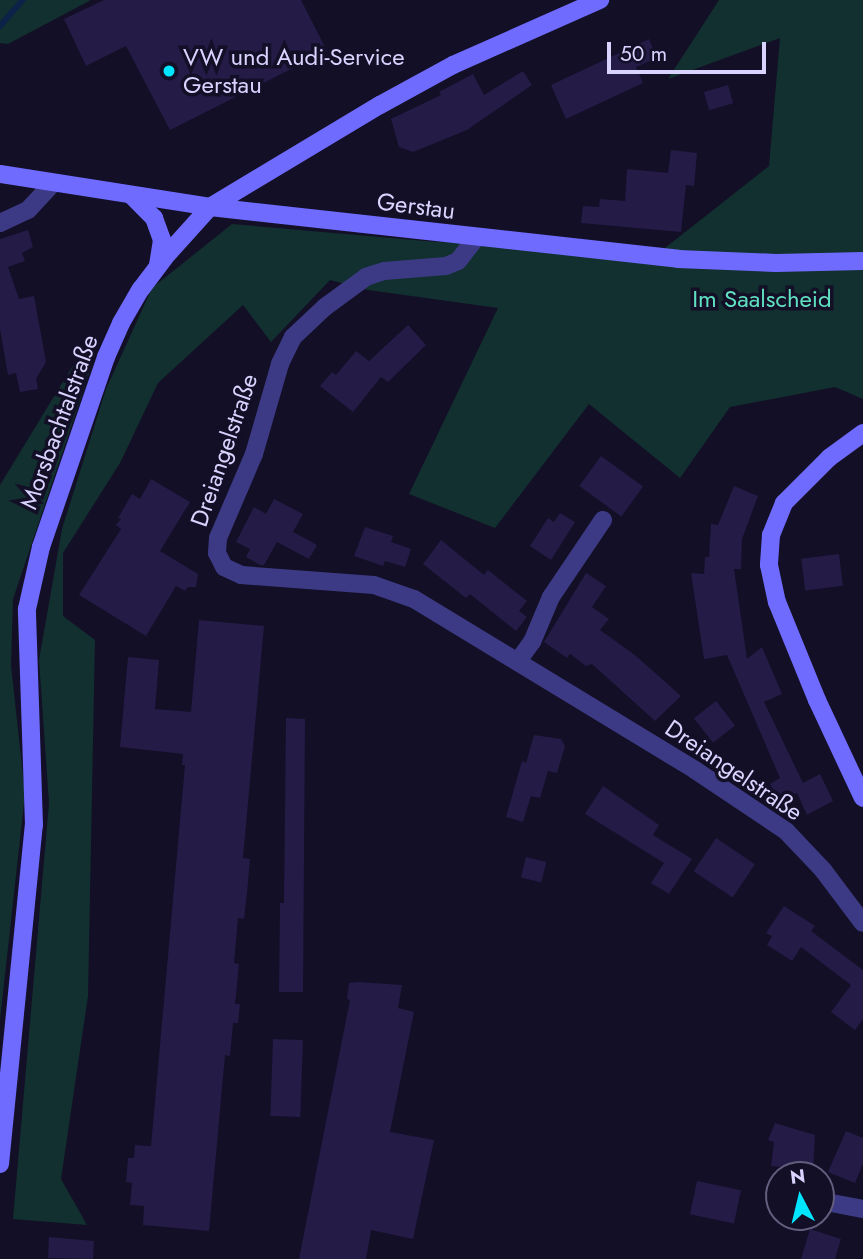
<!DOCTYPE html>
<html>
<head>
<meta charset="utf-8">
<style>
	body { margin:0 }
	#map { position:relative; width:863px; height:1259px; overflow:hidden; background:#130f26; font-family:Jost,sans-serif }
	div>[style] { position:absolute }
	.green>* { inset:0; background:#12302f }
	.stream>* { height:6px; margin:-3px; padding:0 3px; transform-origin:3px; border-radius:3px; background:#0c2248 }
	.building>* { inset:0; background:#241b47; transform-origin:0 0 }
	.street>* { height:18px; margin:-9px; padding:0 9px; transform-origin:9px; border-radius:9px; background:#3d3a85 }
	.secondary>* { height:18px; margin:-9px; padding:0 9px; transform-origin:9px; border-radius:9px; background:#6f6bff }
	.dots>* { width:19px; height:19px; translate:-50% -50%; box-sizing:border-box; border:4px solid #130f26; border-radius:50% }
	span { translate:-50% -50%; white-space:nowrap; text-align:center; line-height:1.15; -webkit-text-stroke:7px #130f26; paint-order:stroke }
	.poi-label { font-size:24px; color:#d9d4ff }
	.left { translate:0 -50%; text-align:left }
	.street-label { font-size:24px; color:#d9d4ff }
	.park-label { font-size:24px; color:#5fe0c0 }
	.north { position:absolute; left:765px; top:1161px; width:70px; height:70px; box-sizing:border-box; background:#130f26; border:2px solid #625e7d; border-radius:50%; rotate:353deg; font-size:19px; font-weight:700; line-height:28px; text-align:center; color:#d9d4ff }
	.north::after { content:''; display:block; margin:auto; width:24px; height:32px; background:#00e5ff; clip-path:polygon(50% 0,100% 100%,50% 72%,0 100%) }
	.scale { position:absolute; left:607px; top:42px; width:159px; height:32px; box-sizing:border-box; border:4px solid #d9d4ff; border-top:0; padding-left:9px; font-size:21px; line-height:24px; white-space:nowrap; color:#d9d4ff; -webkit-text-stroke:5px #130f26; paint-order:stroke }
</style>
</head>
<body>
<div id="map">
	<div class="green">
		<div style="clip-path:polygon(0 0,91px 0,8px 44px,0 43px)"></div>
		<div style="clip-path:polygon(719px 0,863px 0,863px 399px,835px 387px,730px 407px,680px 478px,589px 404px,495px 528px,409px 494px,498px 308px,368px 290px,330px 280px,271px 342px,243px 305px,158px 383px,120px 463px,63px 553px,63px 616px,95px 640px,88px 996px,61px 1179px,87px 1225px,13px 1219px,49px 803px,39px 660px,62px 529px,106px 389px,152px 288px,232px 224px,425px 241px,656px 255px,769px 166px,780px 38px,668px 79px)"></div>
		<div style="clip-path:polygon(89px 339px,96px 353px,13px 599px,11px 665px,25px 794px,0 1020px,0 485px)"></div>
	</div>
	<div class="stream">
		<div style="left:0;top:26px;width:35px;rotate:-49deg"></div>
	</div>
	<div class="building">
		<div style="clip-path:polygon(104px 0,301px 0,327px 51px,170px 130px,126px 46px,86px 66px,64px 19px)"></div>
		<div style="clip-path:polygon(649px 39px,657px 58px,636px 67px,643px 83px,566px 119px,551px 85px)"></div>
		<div style="clip-path:polygon(523px 71px,532px 85px,467px 130px,413px 152px,399px 147px,391px 119px,441px 95px,439px 92px,473px 74px,484px 95px)"></div>
		<div style="left:728px;top:85px;width:19px;height:25px;rotate:74deg"></div>
		<div style="clip-path:polygon(671px 150px,697px 153px,694px 186px,686px 185px,681px 232px,581px 223px,583px 206px,599px 207px,600px 199px,625px 201px,627px 169px,668px 173px)"></div>
		<div style="clip-path:polygon(28px 230px,33px 247px,22px 253px,25px 261px,8px 267px,19px 299px,34px 296px,46px 362px,36px 379px,38px 389px,20px 392px,16px 373px,8px 375px,0 329px,0 239px)"></div>
		<div style="clip-path:polygon(408px 325px,426px 345px,388px 382px,381px 377px,353px 412px,320px 386px,332px 372px,336px 375px,356px 351px,369px 361px)"></div>
		<div style="left:601px;top:456px;width:52px;height:37px;rotate:36deg"></div>
		<div style="clip-path:polygon(151px 479px,190px 502px,160px 551px,198px 574px,196px 587px,188px 587px,185px 591px,176px 586px,146px 636px,79px 595px,121px 529px,116px 525px,121px 519px,118px 518px,132px 494px,140px 499px)"></div>
		<div style="clip-path:polygon(734px 486px,758px 496px,742px 539px,741px 569px,734px 569px,747px 659px,762px 647px,782px 694px,764px 702px,803px 783px,820px 774px,833px 801px,807px 815px,797px 793px,778px 802px,770px 784px,780px 778px,727px 655px,704px 659px,691px 573px,704px 574px,705px 557px,709px 557px,711px 524px,718px 525px)"></div>
		<div style="clip-path:polygon(274px 499px,303px 514px,293px 532px,317px 545px,309px 559px,277px 542px,264px 565px,260px 565px,246px 557px,250px 549px,236px 542px,254px 507px,266px 514px)"></div>
		<div style="clip-path:polygon(560px 513px,575px 522px,551px 560px,530px 546px,548px 518px,554px 522px)"></div>
		<div style="clip-path:polygon(365px 527px,393px 536px,391px 542px,411px 549px,405px 567px,385px 561px,383px 566px,354px 556px)"></div>
		<div style="clip-path:polygon(441px 540px,484px 575px,488px 570px,527px 601px,519px 611px,527px 617px,516px 631px,470px 594px,466px 598px,423px 564px)"></div>
		<div style="left:839px;top:554px;width:32px;height:38px;rotate:83deg"></div>
		<div style="clip-path:polygon(586px 573px,606px 586px,592px 607px,609px 619px,600px 630px,636px 656px,681px 696px,655px 721px,592px 664px,586px 666px,570px 654px,567px 658px,544px 642px)"></div>
		<div style="clip-path:polygon(199px 620px,264px 626px,243px 858px,250px 859px,247px 893px,244px 919px,238px 918px,234px 963px,239px 964px,235px 1004px,240px 1004px,238px 1023px,233px 1023px,230px 1056px,225px 1055px,209px 1231px,143px 1225px,144px 1206px,130px 1205px,132px 1183px,126px 1182px,128px 1158px,134px 1158px,135px 1145px,151px 1146px,185px 765px,182px 765px,183px 754px,120px 747px,128px 657px,159px 660px,155px 709px,191px 712px)"></div>
		<div style="left:716px;top:701px;width:31px;height:28px;rotate:52deg"></div>
		<div style="clip-path:polygon(286px 718px,305px 719px,303px 992px,279px 992px,280px 903px,284px 903px)"></div>
		<div style="clip-path:polygon(534px 735px,561px 739px,565px 746px,557px 773px,548px 771px,540px 798px,531px 796px,523px 822px,506px 817px,522px 761px,526px 763px)"></div>
		<div style="clip-path:polygon(603px 786px,659px 825px,653px 835px,692px 859px,669px 894px,651px 883px,664px 863px,585px 814px)"></div>
		<div style="left:716px;top:838px;width:47px;height:40px;rotate:34deg"></div>
		<div style="left:526px;top:857px;width:21px;height:21px;rotate:14deg"></div>
		<div style="clip-path:polygon(784px 906px,815px 926px,811px 931px,863px 970px,863px 1019px,855px 1030px,831px 1012px,851px 985px,801px 947px,792px 961px,767px 945px,772px 936px,766px 933px)"></div>
		<div style="clip-path:polygon(358px 982px,402px 985px,398px 1008px,414px 1012px,390px 1132px,434px 1140px,413px 1239px,371px 1230px,366px 1259px,299px 1259px,350px 1000px,347px 999px,349px 983px)"></div>
		<div style="left:273px;top:1039px;width:30px;height:77px;rotate:2deg"></div>
		<div style="clip-path:polygon(775px 1123px,815px 1135px,813px 1170px,771px 1166px,774px 1142px,768px 1140px)"></div>
		<div style="clip-path:polygon(846px 1131px,863px 1138px,863px 1164px,855px 1183px,828px 1172px)"></div>
		<div style="left:697px;top:1181px;width:45px;height:34px;rotate:12deg"></div>
		<div style="clip-path:polygon(810px 1229px,841px 1239px,835px 1259px,801px 1259px)"></div>
		<div style="clip-path:polygon(49px 1237px,94px 1241px,93px 1259px,48px 1258px)"></div>
	</div>
	<div class="street">
		<div style="left:0;top:223px;width:31px;rotate:-25deg"></div>
		<div style="left:28px;top:210px;width:37px;rotate:-47deg"></div>
		<div style="left:476px;top:238px;width:29px;rotate:128deg"></div>
		<div style="left:458px;top:261px;width:13px;rotate:157deg"></div>
		<div style="left:446px;top:266px;width:62px;rotate:175.4deg"></div>
		<div style="left:384px;top:271px;width:19px;rotate:162deg"></div>
		<div style="left:366px;top:277px;width:51px;rotate:143.8deg"></div>
		<div style="left:325px;top:307px;width:44px;rotate:136.8deg"></div>
		<div style="left:293px;top:337px;width:30px;rotate:116deg"></div>
		<div style="left:280px;top:364px;width:94px;rotate:106.1deg"></div>
		<div style="left:254px;top:454px;width:91px;rotate:113.2deg"></div>
		<div style="left:218px;top:538px;width:15px;rotate:94deg"></div>
		<div style="left:217px;top:553px;width:16px;rotate:63deg"></div>
		<div style="left:224px;top:567px;width:19px;rotate:25deg"></div>
		<div style="left:241px;top:575px;width:133px;rotate:4.3deg"></div>
		<div style="left:374px;top:585px;width:42px;rotate:19.3deg"></div>
		<div style="left:414px;top:599px;width:329px;rotate:31.3deg"></div>
		<div style="left:695px;top:770px;width:110px;rotate:33.8deg"></div>
		<div style="left:786px;top:831px;width:54px;rotate:46.5deg"></div>
		<div style="left:823px;top:870px;width:66px;rotate:53deg"></div>
		<div style="left:518px;top:661px;width:24px;rotate:-54deg"></div>
		<div style="left:532px;top:642px;width:49px;rotate:-67.1deg"></div>
		<div style="left:551px;top:597px;width:93px;rotate:-56deg"></div>
		<div style="left:821px;top:1201px;width:43px;rotate:10.8deg"></div>
	</div>
	<div class="secondary">
		<div style="left:0;top:174px;width:213px;rotate:8.9deg"></div>
		<div style="left:210px;top:207px;width:471px;rotate:6.3deg"></div>
		<div style="left:678px;top:259px;width:98px;rotate:2.3deg"></div>
		<div style="left:776px;top:263px;width:87px;rotate:-1.3deg"></div>
		<div style="left:131px;top:195px;width:33px;rotate:45deg"></div>
		<div style="left:154px;top:218px;width:23px;rotate:70deg"></div>
		<div style="left:162px;top:240px;width:25px;rotate:99deg"></div>
		<div style="left:863px;top:433px;width:42px;rotate:143.7deg"></div>
		<div style="left:829px;top:458px;width:64px;rotate:135deg"></div>
		<div style="left:784px;top:503px;width:35px;rotate:112deg"></div>
		<div style="left:771px;top:535px;width:30px;rotate:94deg"></div>
		<div style="left:769px;top:565px;width:38px;rotate:78deg"></div>
		<div style="left:777px;top:602px;width:106px;rotate:67.8deg"></div>
		<div style="left:817px;top:700px;width:108px;rotate:64.9deg"></div>
		<div style="left:0;top:1164px;width:341px;rotate:-84.3deg"></div>
		<div style="left:34px;top:825px;width:216px;rotate:-91.9deg"></div>
		<div style="left:27px;top:609px;width:64px;rotate:-77.3deg"></div>
		<div style="left:41px;top:547px;width:201px;rotate:-71.1deg"></div>
		<div style="left:106px;top:357px;width:37px;rotate:-66deg"></div>
		<div style="left:121px;top:323px;width:39px;rotate:-60deg"></div>
		<div style="left:141px;top:289px;width:39px;rotate:-53deg"></div>
		<div style="left:164px;top:258px;width:69px;rotate:-48deg"></div>
		<div style="left:210px;top:207px;width:198px;rotate:-31deg"></div>
		<div style="left:380px;top:105px;width:83px;rotate:-28.7deg"></div>
		<div style="left:453px;top:65px;width:161px;rotate:-23.9deg"></div>
	</div>
	<div class="dots">
		<div style="left:169px;top:71px;background:#00e5ff"></div>
	</div>
	<div class="poi-label">
		<span class="left" style="left:183px;top:71px">VW und Audi-Service<br>Gerstau</span>
	</div>
	<div class="street-label">
		<span style="left:416px;top:206px;rotate:7deg">Gerstau</span>
		<span style="left:59px;top:422px;rotate:-70deg">Morsbachtalstraße</span>
		<span style="left:224px;top:450px;rotate:-71deg">Dreiangelstraße</span>
		<span style="left:734px;top:770px;rotate:34deg">Dreiangelstraße</span>
	</div>
	<div class="park-label">
		<span style="left:762px;top:299px">Im Saalscheid</span>
	</div>
	<div class="north">N</div>
	<div class="scale">50 m</div>
</div>
</body>
</html>
